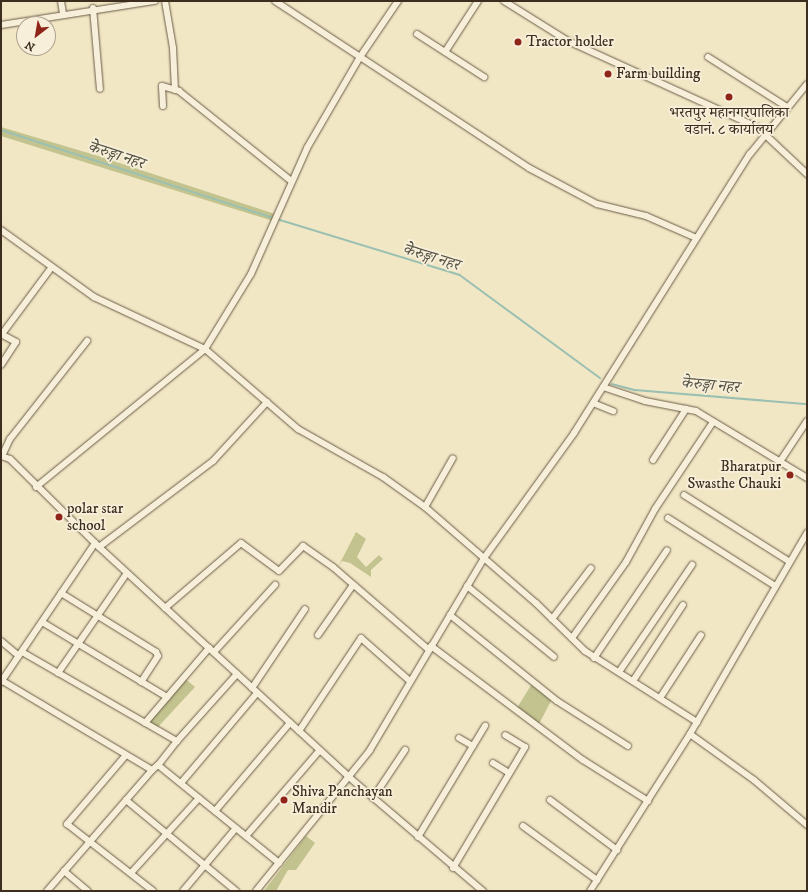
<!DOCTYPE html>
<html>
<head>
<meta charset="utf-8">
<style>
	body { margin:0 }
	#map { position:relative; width:808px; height:892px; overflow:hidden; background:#f2e7c5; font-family:"IM FELL DW Pica","Noto Serif Devanagari",serif }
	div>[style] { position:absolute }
	.green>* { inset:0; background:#c2c38f }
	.stream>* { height:1.5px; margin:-0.75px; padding:0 0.75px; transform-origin:0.75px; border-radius:0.75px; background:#9bc0b2 }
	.roads { filter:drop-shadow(0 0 1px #6a5c48) drop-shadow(0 0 1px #6a5c48) }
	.minor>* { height:6px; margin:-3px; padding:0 3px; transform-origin:3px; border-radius:3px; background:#f7efd9 }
	.dots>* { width:11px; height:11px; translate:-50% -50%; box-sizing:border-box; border:2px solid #f7efd9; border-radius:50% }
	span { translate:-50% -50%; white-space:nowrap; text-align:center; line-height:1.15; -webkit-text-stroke:3.5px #f7efd9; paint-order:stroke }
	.poi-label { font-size:15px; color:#3c2d1f }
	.left { translate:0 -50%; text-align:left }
	.right { translate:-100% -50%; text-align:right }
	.water-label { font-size:16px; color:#545244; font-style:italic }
	.frame { position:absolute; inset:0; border:2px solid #3c2d1f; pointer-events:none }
	.north { position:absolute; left:16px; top:16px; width:40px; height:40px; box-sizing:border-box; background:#f7efd9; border:1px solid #aca18f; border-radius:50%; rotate:211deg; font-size:11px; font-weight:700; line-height:16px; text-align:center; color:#3c2d1f }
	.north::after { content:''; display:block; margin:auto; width:14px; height:18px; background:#8f2418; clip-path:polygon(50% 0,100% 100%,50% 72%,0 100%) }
</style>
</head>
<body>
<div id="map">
	<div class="green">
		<div style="clip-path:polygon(1px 127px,95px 155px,275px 214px,273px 221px,1px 136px)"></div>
		<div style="clip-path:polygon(356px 532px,366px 539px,357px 557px,366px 567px,379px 555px,383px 559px,371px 570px,371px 577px,350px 563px,342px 561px,338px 567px)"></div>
		<div style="clip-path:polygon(183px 677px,195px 687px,158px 727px,148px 722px)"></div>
		<div style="clip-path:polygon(533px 682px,552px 699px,539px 724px,517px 708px)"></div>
		<div style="clip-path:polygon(306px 836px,315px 843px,296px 870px,288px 870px,276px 891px,264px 891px)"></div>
	</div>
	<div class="stream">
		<div style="left:1px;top:130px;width:284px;rotate:17.9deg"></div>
		<div style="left:277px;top:219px;width:191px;rotate:17deg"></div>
		<div style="left:460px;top:275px;width:174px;rotate:36.3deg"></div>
		<div style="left:612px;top:384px;width:24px;rotate:15deg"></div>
		<div style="left:635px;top:390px;width:173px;rotate:4.7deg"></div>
	</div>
	<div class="roads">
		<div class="minor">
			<div style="left:61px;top:1px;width:12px;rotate:81deg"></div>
			<div style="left:165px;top:1px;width:48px;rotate:80.3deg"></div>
			<div style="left:173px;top:48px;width:42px;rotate:87.3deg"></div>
			<div style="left:275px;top:1px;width:304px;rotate:33.3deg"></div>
			<div style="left:529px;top:168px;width:77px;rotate:27.9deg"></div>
			<div style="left:597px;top:204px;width:50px;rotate:13.8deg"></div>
			<div style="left:646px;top:216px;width:55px;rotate:23.7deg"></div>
			<div style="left:504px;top:1px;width:75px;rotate:32deg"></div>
			<div style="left:568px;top:41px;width:208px;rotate:24.5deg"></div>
			<div style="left:757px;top:127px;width:69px;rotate:43.2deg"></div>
			<div style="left:93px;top:8px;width:81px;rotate:85.1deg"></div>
			<div style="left:1px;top:25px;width:156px;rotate:-8.9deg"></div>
			<div style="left:417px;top:34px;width:80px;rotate:32.7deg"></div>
			<div style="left:445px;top:52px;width:61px;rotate:-57.1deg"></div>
			<div style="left:708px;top:57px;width:93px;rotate:32.3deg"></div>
			<div style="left:163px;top:106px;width:20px;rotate:-93deg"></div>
			<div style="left:162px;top:86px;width:18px;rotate:16deg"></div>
			<div style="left:179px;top:91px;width:142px;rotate:38.7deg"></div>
			<div style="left:1px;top:230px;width:115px;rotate:35.8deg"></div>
			<div style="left:94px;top:297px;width:123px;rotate:25.1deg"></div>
			<div style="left:205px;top:349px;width:123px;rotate:40.7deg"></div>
			<div style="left:298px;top:429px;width:98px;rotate:29.5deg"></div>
			<div style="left:383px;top:477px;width:52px;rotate:35.5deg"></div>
			<div style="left:425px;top:507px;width:147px;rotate:40.9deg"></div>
			<div style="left:536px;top:603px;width:69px;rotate:44.4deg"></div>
			<div style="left:585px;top:651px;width:133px;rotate:32.4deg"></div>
			<div style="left:1px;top:334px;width:17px;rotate:28deg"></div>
			<div style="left:16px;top:342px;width:27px;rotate:123deg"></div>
			<div style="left:2px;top:334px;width:82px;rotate:-53.4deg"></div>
			<div style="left:603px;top:387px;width:44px;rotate:18.4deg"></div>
			<div style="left:645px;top:401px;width:52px;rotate:11.1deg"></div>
			<div style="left:696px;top:411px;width:130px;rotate:31.1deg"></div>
			<div style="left:593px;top:403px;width:22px;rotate:22deg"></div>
			<div style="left:1px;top:456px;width:9px;rotate:18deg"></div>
			<div style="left:10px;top:459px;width:125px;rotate:44.7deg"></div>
			<div style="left:99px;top:547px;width:341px;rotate:42.6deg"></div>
			<div style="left:350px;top:778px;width:175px;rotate:40.4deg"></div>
			<div style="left:2px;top:456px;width:19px;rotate:-65deg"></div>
			<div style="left:10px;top:439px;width:125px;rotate:-51.8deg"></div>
			<div style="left:653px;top:460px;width:61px;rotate:-57.1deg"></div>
			<div style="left:781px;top:460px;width:47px;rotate:-56.3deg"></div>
			<div style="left:36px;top:487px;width:218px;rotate:-39.2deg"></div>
			<div style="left:205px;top:349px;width:88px;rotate:-58.5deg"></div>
			<div style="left:251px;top:274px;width:138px;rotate:-66deg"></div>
			<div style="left:307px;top:148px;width:105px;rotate:-59.8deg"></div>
			<div style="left:360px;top:57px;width:68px;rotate:-55.8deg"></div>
			<div style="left:684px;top:495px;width:125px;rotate:32.3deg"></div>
			<div style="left:425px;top:507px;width:56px;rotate:-60.3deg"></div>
			<div style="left:668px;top:518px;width:127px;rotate:32.4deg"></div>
			<div style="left:99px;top:547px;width:143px;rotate:-37deg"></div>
			<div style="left:213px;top:461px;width:80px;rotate:-47.5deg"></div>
			<div style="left:467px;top:586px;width:112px;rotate:39.2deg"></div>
			<div style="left:61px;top:593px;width:112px;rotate:31.8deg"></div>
			<div style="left:156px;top:652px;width:4px;rotate:63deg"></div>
			<div style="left:158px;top:656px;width:31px;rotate:123deg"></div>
			<div style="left:165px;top:608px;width:100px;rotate:-40.5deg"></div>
			<div style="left:241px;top:543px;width:47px;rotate:36.4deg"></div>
			<div style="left:279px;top:571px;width:35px;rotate:-46deg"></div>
			<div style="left:303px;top:546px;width:37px;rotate:35deg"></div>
			<div style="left:333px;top:567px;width:127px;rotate:40.8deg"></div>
			<div style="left:450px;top:615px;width:137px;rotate:38.8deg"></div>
			<div style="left:557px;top:701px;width:84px;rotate:32.4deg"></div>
			<div style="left:552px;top:619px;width:64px;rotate:-52.6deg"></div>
			<div style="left:42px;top:622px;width:146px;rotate:31deg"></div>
			<div style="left:318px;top:635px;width:61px;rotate:-55deg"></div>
			<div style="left:572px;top:638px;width:93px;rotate:-54.6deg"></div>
			<div style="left:626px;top:562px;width:60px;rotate:-61.3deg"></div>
			<div style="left:655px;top:509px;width:105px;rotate:-56.3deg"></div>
			<div style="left:1px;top:641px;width:23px;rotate:40deg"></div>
			<div style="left:431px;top:646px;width:190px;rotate:36.9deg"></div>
			<div style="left:583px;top:760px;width:77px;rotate:32.2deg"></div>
			<div style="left:22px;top:652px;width:179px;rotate:29.9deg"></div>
			<div style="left:177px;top:741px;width:31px;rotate:128deg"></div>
			<div style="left:214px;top:652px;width:91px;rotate:-47.7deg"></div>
			<div style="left:594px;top:658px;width:130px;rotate:-55.9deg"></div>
			<div style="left:619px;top:672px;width:130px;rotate:-55.7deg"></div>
			<div style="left:58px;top:673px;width:121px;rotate:-55.4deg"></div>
			<div style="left:1px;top:680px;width:176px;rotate:30.8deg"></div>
			<div style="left:152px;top:770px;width:8px;rotate:-40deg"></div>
			<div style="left:158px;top:765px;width:156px;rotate:39deg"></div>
			<div style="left:633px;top:681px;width:91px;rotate:-56.7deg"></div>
			<div style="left:1px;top:682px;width:168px;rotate:-55.9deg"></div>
			<div style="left:252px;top:688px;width:95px;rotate:-56.1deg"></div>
			<div style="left:660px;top:698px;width:75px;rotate:-56.9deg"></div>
			<div style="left:145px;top:723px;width:99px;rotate:-49.5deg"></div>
			<div style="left:299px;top:731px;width:112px;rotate:-56.3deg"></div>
			<div style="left:361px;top:638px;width:65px;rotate:41.3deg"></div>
			<div style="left:690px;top:734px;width:79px;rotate:35.7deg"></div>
			<div style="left:754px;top:780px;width:70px;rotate:40.3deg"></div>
			<div style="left:459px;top:738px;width:16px;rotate:30deg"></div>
			<div style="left:177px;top:741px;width:90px;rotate:-48.2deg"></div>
			<div style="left:126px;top:755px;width:91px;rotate:130.5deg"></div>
			<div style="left:67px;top:824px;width:109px;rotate:37.9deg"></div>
			<div style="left:493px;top:763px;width:19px;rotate:32deg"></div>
			<div style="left:181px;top:783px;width:118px;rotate:-49.8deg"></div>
			<div style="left:373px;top:798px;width:58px;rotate:-56.3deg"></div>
			<div style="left:126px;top:800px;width:143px;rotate:39.6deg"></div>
			<div style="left:550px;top:800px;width:84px;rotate:36.7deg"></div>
			<div style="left:215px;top:811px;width:116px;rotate:-49.6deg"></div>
			<div style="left:523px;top:826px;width:92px;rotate:36.1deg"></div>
			<div style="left:246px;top:836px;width:113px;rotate:-49.3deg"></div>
			<div style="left:418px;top:837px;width:130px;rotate:-58.9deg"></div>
			<div style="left:453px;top:868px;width:141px;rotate:-59.2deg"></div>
			<div style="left:525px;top:747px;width:23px;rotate:-149deg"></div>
			<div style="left:64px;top:871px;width:31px;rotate:40deg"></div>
			<div style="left:131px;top:873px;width:101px;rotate:-47.8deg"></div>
			<div style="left:47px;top:891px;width:160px;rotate:-49deg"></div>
			<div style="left:183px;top:891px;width:82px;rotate:-49.9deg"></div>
			<div style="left:256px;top:891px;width:181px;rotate:-51deg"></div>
			<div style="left:370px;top:750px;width:223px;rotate:-59.3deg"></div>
			<div style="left:484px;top:558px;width:154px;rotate:-54.2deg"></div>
			<div style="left:574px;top:433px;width:330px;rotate:-57.8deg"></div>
			<div style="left:750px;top:154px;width:90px;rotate:-50.8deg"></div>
			<div style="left:590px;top:891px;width:186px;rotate:-57.5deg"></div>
			<div style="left:690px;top:734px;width:233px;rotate:-59.8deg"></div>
		</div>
	</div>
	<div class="dots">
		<div style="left:518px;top:42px;background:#8f2418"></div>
		<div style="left:608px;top:74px;background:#8f2418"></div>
		<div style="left:729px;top:97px;background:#8f2418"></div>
		<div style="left:790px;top:475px;background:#8f2418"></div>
		<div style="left:59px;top:517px;background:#8f2418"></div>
		<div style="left:284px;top:800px;background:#8f2418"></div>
	</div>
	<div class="poi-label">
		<span class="left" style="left:526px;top:42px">Tractor holder</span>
		<span class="left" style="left:616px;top:74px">Farm building</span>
		<span style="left:729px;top:121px">भरतपुर महानगरपालिका<br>वडानं. ८ कार्यालय</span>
		<span class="right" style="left:781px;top:475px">Bharatpur<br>Swasthe Chauki</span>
		<span class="left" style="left:67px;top:517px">polar star<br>school</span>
		<span class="left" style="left:292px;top:800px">Shiva Panchayan<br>Mandir</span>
	</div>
	<div class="water-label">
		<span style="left:116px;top:155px;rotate:18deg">केेरुङ्गा नहर</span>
		<span style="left:431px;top:257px;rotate:17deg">केेरुङ्गा नहर</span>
		<span style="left:710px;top:385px;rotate:5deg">केरुङ्गा नहर</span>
	</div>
	<div class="frame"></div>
	<div class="north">N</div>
</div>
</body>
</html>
